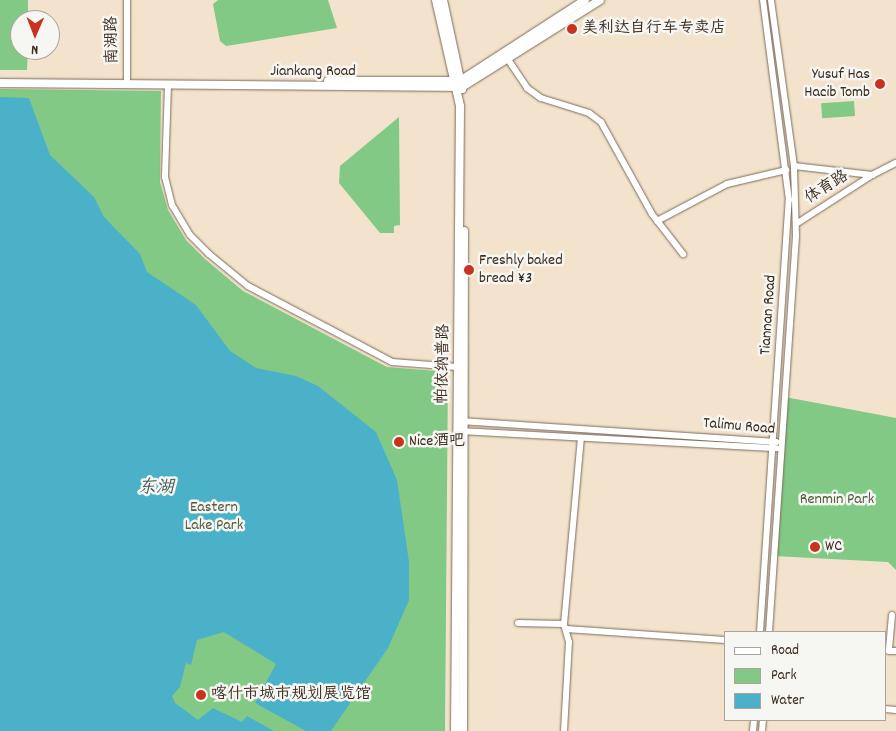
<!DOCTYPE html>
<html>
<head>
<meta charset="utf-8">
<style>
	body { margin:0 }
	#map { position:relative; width:896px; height:731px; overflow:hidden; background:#f3e3cc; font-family:Dekko,"LXGW WenKai TC",sans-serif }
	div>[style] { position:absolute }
	.green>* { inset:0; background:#82c985; transform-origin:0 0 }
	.water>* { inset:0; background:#4ab1c9 }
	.roads { filter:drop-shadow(0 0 1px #7b6b5b) drop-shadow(0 0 1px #7b6b5b) }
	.minor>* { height:6px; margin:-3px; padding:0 3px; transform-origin:3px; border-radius:3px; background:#fff }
	.major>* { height:8px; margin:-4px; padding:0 4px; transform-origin:4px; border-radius:4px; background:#fff }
	.dots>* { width:14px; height:14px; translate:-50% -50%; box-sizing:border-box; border:2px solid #f6f6f2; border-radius:50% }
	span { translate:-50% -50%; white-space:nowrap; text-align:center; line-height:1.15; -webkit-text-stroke:5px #f6f6f2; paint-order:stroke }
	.poi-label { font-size:16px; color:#3b2a1e }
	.left { translate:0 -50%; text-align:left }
	.right { translate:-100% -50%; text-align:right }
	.street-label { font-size:16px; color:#3b2a1e }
	.park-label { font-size:16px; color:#505a3d }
	.water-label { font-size:18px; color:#40595a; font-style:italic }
	.legend { position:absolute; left:724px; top:631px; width:162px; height:90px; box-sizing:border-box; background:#f6f6f2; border:1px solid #aba49d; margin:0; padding:6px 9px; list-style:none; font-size:15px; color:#3b2a1e }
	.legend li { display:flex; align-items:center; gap:10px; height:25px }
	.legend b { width:25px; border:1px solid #aba49d }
	.north { position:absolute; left:10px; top:10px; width:50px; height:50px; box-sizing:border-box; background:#f6f6f2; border:1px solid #aba49d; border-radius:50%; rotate:181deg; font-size:14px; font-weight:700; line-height:20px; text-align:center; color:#3b2a1e }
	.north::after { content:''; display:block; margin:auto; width:18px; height:22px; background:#c8321e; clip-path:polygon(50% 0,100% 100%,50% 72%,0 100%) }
</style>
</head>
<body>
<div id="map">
	<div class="green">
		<div style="clip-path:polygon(0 0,28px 0,28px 20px,20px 20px,20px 50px,28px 50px,27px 70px,0 70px)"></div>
		<div style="clip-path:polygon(218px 0,328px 0,337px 28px,226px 46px,220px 41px,213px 4px)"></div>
		<div style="clip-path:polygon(0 89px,161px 91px,160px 182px,168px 210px,186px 240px,205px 259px,243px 291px,387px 367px,448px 372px,445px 731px,0 731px)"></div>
		<div style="left:854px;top:101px;width:15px;height:33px;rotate:86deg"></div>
		<div style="clip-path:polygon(399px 117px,400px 225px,394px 226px,394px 233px,380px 233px,339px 183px,340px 166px)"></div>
		<div style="clip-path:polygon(785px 397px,896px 418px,896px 570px,888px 562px,774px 556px)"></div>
	</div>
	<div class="water">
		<div style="clip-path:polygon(0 97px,29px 98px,50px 155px,94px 197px,104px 217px,140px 254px,147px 272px,196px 305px,230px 351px,256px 368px,296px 376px,318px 386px,376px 432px,397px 480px,409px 562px,409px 600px,388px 648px,331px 731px,306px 731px,255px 703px,276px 664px,224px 632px,197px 640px,191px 665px,186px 663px,180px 687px,172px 696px,175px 703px,198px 720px,213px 708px,242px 722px,247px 716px,274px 731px,0 731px)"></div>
	</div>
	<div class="roads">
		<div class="minor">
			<div style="left:127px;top:0;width:80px;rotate:90deg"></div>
			<div style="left:505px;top:55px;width:40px;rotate:56deg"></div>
			<div style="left:527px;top:88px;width:17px;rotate:36deg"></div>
			<div style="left:541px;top:98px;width:50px;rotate:17.4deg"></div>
			<div style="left:589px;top:113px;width:15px;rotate:37deg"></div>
			<div style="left:601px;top:122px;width:105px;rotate:61deg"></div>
			<div style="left:652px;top:214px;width:51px;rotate:52.2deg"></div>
			<div style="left:168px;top:85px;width:92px;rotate:91.9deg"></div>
			<div style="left:165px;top:177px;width:29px;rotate:76deg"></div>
			<div style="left:172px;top:205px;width:35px;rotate:59deg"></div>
			<div style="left:190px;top:235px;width:27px;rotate:45deg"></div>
			<div style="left:209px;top:254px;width:50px;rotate:39.4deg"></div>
			<div style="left:248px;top:286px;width:163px;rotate:27.8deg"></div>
			<div style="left:392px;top:362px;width:65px;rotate:4.4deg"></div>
			<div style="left:794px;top:166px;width:79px;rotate:6.6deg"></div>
			<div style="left:872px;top:175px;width:27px;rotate:-27deg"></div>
			<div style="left:657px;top:221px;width:79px;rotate:-27.9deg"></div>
			<div style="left:727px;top:184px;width:61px;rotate:-13.3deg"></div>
			<div style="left:796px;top:224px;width:90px;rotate:-32.8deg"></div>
			<div style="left:460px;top:421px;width:317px;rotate:3.8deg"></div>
			<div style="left:460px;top:431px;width:317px;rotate:3.1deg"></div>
			<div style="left:892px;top:615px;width:36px;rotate:95deg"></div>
			<div style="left:889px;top:651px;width:7px"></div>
			<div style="left:518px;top:623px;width:46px;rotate:1.2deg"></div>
			<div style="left:566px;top:629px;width:159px;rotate:4deg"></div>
			<div style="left:760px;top:632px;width:433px;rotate:-86.2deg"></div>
			<div style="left:789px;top:200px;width:202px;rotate:-97.4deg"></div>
			<div style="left:769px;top:632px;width:398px;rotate:-86.1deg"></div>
			<div style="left:796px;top:235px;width:69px;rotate:-91.7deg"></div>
			<div style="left:794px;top:166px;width:168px;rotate:-97.9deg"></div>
			<div style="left:885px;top:709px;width:11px;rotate:5deg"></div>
			<div style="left:564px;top:731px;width:89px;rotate:-86.8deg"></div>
			<div style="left:569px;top:642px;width:19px;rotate:-106deg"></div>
			<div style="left:564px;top:624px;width:187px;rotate:-84.8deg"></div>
			<div style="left:753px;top:731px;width:11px;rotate:-85deg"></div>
			<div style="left:762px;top:731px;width:11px;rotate:-85deg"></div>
		</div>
		<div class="major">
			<div style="left:436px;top:0;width:109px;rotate:77.2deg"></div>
			<div style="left:460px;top:106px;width:625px;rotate:90.46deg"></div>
			<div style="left:443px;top:0;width:91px;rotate:77.9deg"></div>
			<div style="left:328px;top:81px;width:132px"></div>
			<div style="left:460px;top:81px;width:149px;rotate:-32.9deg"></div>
			<div style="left:0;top:83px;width:462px;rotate:0.5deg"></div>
			<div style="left:462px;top:87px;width:163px;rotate:-32.2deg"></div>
			<div style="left:463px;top:731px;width:500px;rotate:-89.89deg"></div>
		</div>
	</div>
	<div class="dots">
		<div style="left:572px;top:29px;background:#c8321e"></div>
		<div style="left:880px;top:84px;background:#c8321e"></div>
		<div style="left:469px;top:270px;background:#c8321e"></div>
		<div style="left:399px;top:442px;background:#c8321e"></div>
		<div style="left:815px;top:547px;background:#c8321e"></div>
		<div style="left:201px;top:695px;background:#c8321e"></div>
	</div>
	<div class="poi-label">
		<span class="left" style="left:582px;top:29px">美利达自行车专卖店</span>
		<span class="right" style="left:870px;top:84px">Yusuf Has<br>Hacib Tomb</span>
		<span class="left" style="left:479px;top:270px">Freshly baked<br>bread ¥3</span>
		<span class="left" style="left:409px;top:442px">Nice酒吧</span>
		<span class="left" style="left:825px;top:547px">WC</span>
		<span class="left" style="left:211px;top:695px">喀什市城市规划展览馆</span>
	</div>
	<div class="street-label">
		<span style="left:113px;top:40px;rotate:-91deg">南湖路</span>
		<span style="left:313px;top:72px">Jiankang Road</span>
		<span style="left:827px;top:188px;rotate:-32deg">体育路</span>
		<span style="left:769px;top:315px;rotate:-86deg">Tiannan Road</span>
		<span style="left:444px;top:364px;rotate:-89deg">帕依纳普路</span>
		<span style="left:739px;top:427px;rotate:5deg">Talimu Road</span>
	</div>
	<div class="park-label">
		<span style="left:837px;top:500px">Renmin Park</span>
		<span style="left:214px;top:517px">Eastern<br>Lake Park</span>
	</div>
	<div class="water-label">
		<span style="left:156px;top:489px">东湖</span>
	</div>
	<ul class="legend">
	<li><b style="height:6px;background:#fff"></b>Road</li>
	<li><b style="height:14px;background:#82c985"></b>Park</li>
	<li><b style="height:14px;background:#4ab1c9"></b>Water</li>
	</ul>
	<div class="north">N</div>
</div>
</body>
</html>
